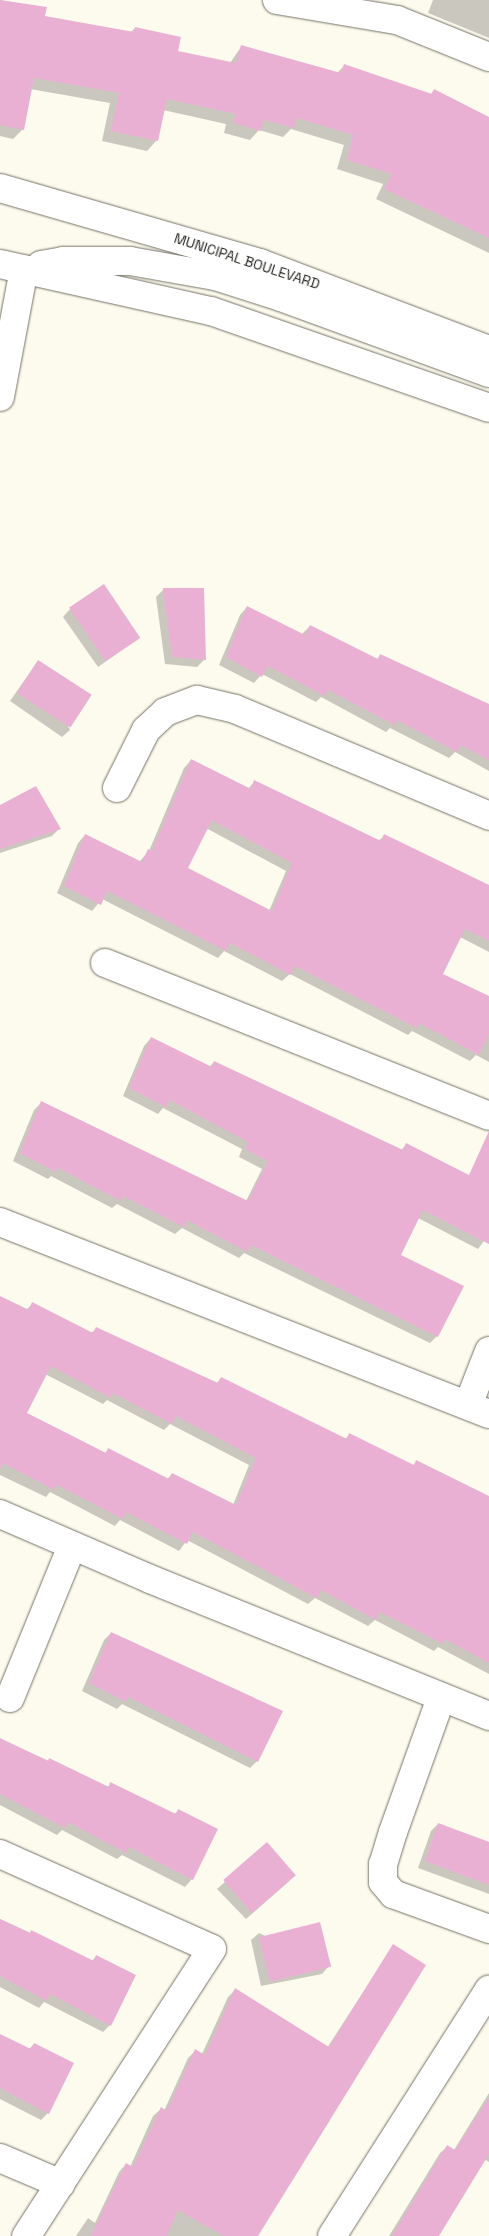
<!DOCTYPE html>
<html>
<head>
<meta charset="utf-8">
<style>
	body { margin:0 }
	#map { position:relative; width:489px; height:2236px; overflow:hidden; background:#fdfbee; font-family:"Space Grotesk",sans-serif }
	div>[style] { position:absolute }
	.shadow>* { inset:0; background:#0003 }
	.building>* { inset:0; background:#eab0d3; transform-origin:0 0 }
	.roads { filter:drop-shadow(0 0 1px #747267) drop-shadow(0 0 1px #747267) }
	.street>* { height:28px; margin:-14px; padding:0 14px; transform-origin:14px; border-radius:14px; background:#fff }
	.primary>* { height:28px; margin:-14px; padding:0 14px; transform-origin:14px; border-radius:14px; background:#fff }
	span { translate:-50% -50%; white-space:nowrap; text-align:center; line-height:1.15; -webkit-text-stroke:4px #fff; paint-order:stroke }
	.street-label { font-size:14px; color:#252420 }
</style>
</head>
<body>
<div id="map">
	<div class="shadow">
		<div style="clip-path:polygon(0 0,45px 8px,44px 17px,131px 32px,135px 28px,177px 52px,230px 63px,241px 47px,337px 73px,344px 66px,430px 95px,434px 90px,489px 118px,489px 253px,376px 199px,383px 184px,337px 169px,344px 145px,291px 129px,283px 137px,259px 130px,250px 140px,224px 133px,226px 124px,163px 110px,156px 141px,147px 151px,102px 141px,110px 103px,30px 89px,23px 129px,13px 139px,0 136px)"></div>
		<div style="clip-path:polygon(433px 0,489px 0,489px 38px,428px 13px)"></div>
		<div style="clip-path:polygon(164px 589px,205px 659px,197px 667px,165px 664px,156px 597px)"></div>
		<div style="clip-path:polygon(247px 607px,302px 634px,310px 626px,376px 660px,380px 656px,489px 706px,489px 771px,455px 752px,449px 758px,390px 728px,386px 732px,321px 697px,316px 702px,262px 674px,254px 683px,219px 665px,240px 615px)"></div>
		<div style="clip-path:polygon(70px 609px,139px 638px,98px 667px,63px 617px)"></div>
		<div style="clip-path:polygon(38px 661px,70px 730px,62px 737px,10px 701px)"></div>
		<div style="clip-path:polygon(evenodd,191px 760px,248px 789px,254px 782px,378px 841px,384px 836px,489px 886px,489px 952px,460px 937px,441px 974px,489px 998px,489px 1062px,476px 1055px,470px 1061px,412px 1031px,408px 1035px,290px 974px,282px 981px,224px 951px,218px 958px,102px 899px,92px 911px,57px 893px,78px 843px,85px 835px,139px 862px,149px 851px,184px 768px,191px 760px,206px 828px,286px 871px,269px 911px,186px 869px,206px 828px)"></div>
		<div style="clip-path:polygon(0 806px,59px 829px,52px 836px,0 853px)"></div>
		<div style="clip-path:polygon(151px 1038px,209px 1067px,214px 1062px,401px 1150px,406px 1145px,468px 1176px,489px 1182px,489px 1234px,478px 1249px,418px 1218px,400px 1255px,437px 1336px,430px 1343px,244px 1253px,239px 1258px,182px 1228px,175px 1234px,117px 1204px,112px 1208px,51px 1176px,48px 1179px,13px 1161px,34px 1110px,41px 1103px,246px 1201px,262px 1169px,239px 1157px,242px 1149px,163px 1108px,158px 1114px,123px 1096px,144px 1046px)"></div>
		<div style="clip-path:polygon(evenodd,0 1297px,26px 1310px,32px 1304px,91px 1333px,96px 1329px,216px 1384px,221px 1378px,345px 1439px,349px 1435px,413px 1466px,416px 1462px,489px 1497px,489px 1674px,438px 1647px,434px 1651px,375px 1620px,368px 1626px,315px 1598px,308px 1604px,187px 1540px,179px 1551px,120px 1520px,115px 1526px,50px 1492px,46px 1497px,0 1475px,0 1297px,45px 1374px,103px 1404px,107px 1400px,164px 1430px,170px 1424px,249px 1465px,233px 1505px,172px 1474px,167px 1479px,108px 1450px,104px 1454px,26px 1414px,45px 1374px)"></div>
		<div style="clip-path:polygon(111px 1633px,257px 1761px,250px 1768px,122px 1704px,117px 1709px,82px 1691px,104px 1640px)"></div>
		<div style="clip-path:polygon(0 1739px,107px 1787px,111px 1784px,174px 1814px,178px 1811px,192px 1879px,185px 1887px,122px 1855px,117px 1859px,62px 1830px,57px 1835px,0 1805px)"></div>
		<div style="clip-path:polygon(438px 1824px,489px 1842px,489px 1894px,418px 1868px,431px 1831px)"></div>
		<div style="clip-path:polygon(267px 1844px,287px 1883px,246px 1919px,217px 1889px)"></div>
		<div style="clip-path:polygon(0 1919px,92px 1961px,96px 1956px,110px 2025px,103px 2032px,44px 2002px,39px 2008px,0 1987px)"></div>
		<div style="clip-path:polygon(259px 1933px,329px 1966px,322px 1974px,261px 1986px,251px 1940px)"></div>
		<div style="clip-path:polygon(393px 1946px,327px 2118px,330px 2120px,257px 2236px,76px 2236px,88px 2218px,95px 2223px,119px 2172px,126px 2164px,130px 2167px,153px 2116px,161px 2109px,164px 2111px,188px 2058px,195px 2051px,202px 2054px,228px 1997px,235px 1990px,327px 2048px)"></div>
		<div style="clip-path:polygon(0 2036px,29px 2049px,34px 2044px,48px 2113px,41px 2120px,0 2099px)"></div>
		<div style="clip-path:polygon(489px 2093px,489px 2162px,484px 2159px,436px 2236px,389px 2236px,440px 2153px,448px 2146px,454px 2150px)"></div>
	</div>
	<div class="building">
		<div style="clip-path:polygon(0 0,47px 7px,45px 16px,134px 32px,135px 27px,181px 37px,178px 51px,236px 63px,241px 45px,341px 73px,344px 64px,432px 94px,434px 89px,489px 117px,489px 238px,384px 189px,392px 174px,347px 160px,353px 135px,297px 118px,294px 128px,264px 120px,261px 131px,233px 123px,236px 114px,167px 99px,158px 141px,111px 131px,119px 93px,34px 78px,24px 130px,0 125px)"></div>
		<div style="left:104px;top:584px;width:65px;height:42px;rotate:56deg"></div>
		<div style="clip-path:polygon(163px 588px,204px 588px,206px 660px,172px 657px)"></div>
		<div style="clip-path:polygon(247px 606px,305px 635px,310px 625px,378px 659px,380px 654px,489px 704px,489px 760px,461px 745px,457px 752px,397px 720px,395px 725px,328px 690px,325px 696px,268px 666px,262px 677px,226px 657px)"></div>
		<div style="left:38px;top:660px;width:64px;height:39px;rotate:33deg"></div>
		<div style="clip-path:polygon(evenodd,191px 759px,251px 789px,254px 780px,381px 841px,384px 834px,489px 885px,489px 941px,465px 929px,443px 974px,489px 996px,489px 1034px,479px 1055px,419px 1023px,417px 1028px,295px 966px,291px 975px,230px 943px,226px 951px,107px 891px,101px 905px,64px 886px,85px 834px,142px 862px,148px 849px,152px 851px,191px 759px,212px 820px,292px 863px,272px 911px,188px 868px,212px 820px)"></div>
		<div style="clip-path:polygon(36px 786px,61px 829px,0 849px,0 805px)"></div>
		<div style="clip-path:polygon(151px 1037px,212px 1067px,214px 1061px,403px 1150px,406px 1143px,469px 1175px,489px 1131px,489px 1244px,423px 1210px,401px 1255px,464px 1286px,438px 1337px,251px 1245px,248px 1252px,187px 1220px,184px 1227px,123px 1196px,121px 1201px,58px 1168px,56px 1172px,20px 1153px,41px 1101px,248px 1201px,268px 1161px,245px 1149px,248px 1142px,170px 1100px,166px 1107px,129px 1088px)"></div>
		<div style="clip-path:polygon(evenodd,0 1296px,29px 1310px,32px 1302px,93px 1333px,96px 1327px,218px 1383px,221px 1377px,347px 1439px,349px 1433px,414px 1465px,416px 1460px,489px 1496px,489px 1663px,445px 1639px,443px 1644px,380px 1612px,376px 1620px,321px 1590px,317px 1598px,193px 1532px,187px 1544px,126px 1512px,123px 1519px,57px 1485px,54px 1490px,3px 1463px,0 1469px,0 1296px,51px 1366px,111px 1398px,113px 1393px,172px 1424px,176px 1416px,256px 1458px,236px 1505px,172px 1473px,169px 1479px,108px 1448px,106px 1453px,27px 1413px,51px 1366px)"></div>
		<div style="clip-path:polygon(111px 1632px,283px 1711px,258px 1762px,128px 1697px,126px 1702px,89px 1683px)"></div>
		<div style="clip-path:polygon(0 1738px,48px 1761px,49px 1758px,109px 1787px,110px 1782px,176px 1814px,178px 1809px,218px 1829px,193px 1880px,129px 1847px,126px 1853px,68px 1822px,65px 1828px,0 1794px)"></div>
		<div style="clip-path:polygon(438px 1823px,489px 1842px,489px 1885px,425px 1861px)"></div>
		<div style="left:267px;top:1842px;width:44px;height:58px;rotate:49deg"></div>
		<div style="clip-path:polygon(0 1919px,30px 1933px,31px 1930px,94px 1961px,96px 1955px,136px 1975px,111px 2026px,50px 1994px,47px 2001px,0 1976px)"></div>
		<div style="left:320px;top:1922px;width:46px;height:63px;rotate:76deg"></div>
		<div style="clip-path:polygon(393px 1944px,426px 1965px,258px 2236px,224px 2236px,178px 2210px,167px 2236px,91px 2236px,126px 2163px,133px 2167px,161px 2107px,167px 2111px,195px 2049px,205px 2055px,235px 1988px,329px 2047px)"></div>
		<div style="clip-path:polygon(0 2034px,31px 2049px,34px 2043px,74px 2063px,49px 2114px,0 2088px)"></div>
		<div style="clip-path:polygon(489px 2098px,489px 2154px,439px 2236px,392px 2236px,447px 2145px,455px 2150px)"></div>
	</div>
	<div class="roads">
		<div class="street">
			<div style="left:277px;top:0;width:122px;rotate:9.5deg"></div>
			<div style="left:397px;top:20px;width:99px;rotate:21.9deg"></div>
			<div style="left:0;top:397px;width:130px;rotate:-79.4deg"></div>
			<div style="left:117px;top:788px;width:65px;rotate:-63.4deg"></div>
			<div style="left:146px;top:730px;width:26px;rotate:-43deg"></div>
			<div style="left:165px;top:712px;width:34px;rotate:-21deg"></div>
			<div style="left:197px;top:700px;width:39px;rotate:13deg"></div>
			<div style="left:235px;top:709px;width:276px;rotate:22.8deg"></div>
			<div style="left:105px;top:963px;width:413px;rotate:21.7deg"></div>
			<div style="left:0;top:1222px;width:525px;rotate:21.44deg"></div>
			<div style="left:468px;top:1405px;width:58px;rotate:-68.7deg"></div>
			<div style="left:0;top:1514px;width:163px;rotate:23.4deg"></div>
			<div style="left:150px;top:1579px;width:366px;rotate:22deg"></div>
			<div style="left:10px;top:1698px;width:164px;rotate:-67.8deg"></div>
			<div style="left:441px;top:1698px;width:142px;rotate:109.7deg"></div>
			<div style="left:393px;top:1832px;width:34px;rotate:107deg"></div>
			<div style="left:383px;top:1864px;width:18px;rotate:90deg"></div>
			<div style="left:383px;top:1882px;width:16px;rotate:50deg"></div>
			<div style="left:393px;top:1894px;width:102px;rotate:20deg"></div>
			<div style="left:0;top:1854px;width:232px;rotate:24.1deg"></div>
			<div style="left:212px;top:1949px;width:342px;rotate:122.9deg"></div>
			<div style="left:0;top:2158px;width:66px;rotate:23.1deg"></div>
			<div style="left:332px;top:2236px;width:292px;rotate:-57.5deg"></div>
		</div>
		<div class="primary">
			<div style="left:0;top:188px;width:271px;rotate:16.1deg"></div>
			<div style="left:260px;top:263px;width:245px;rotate:20.8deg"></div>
			<div style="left:0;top:264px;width:216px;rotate:12.6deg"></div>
			<div style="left:211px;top:311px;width:294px;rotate:19.2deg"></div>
			<div style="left:41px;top:265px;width:22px;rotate:-10deg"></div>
			<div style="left:63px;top:261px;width:67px"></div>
			<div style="left:130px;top:261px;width:86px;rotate:10deg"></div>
			<div style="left:215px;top:276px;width:69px;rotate:17.7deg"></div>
			<div style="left:281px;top:297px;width:221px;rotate:20.1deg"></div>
		</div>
	</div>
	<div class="street-label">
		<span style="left:247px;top:261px;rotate:18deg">MUNICIPAL BOULEVARD</span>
	</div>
</div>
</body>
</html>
